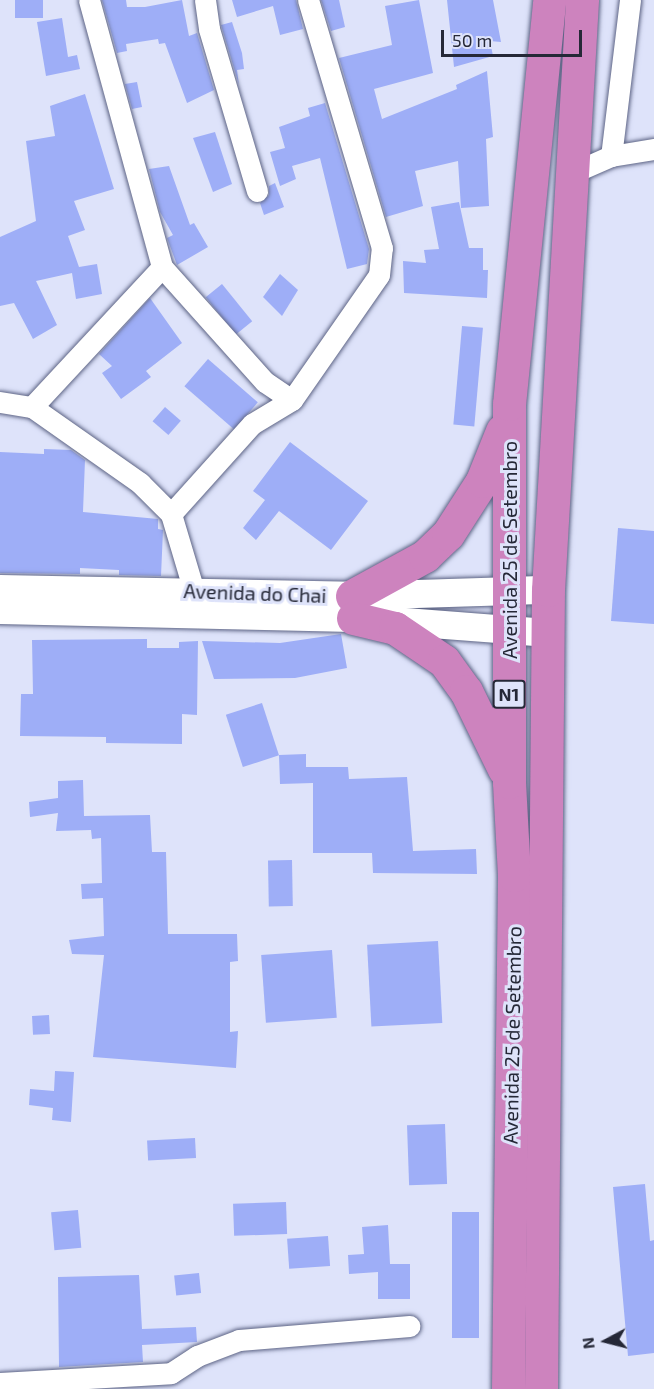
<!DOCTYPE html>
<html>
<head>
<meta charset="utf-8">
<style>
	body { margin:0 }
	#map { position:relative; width:654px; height:1389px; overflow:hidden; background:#dee3fa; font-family:"Exo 2",sans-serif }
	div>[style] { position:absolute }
	.building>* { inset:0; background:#9eaef7; transform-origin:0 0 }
	.roads { filter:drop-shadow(0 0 2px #5d6485) drop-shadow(0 0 2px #5d6485) }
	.street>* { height:21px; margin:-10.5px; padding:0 10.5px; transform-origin:10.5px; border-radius:10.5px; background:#fff }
	.secondary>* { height:28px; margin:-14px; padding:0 14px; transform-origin:14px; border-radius:14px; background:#fff }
	.highway>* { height:33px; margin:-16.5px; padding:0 16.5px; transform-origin:16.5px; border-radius:16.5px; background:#cd83be }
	span { translate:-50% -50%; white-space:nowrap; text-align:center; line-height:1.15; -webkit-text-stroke:6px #dee3fa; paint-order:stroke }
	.shield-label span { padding:2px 4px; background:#dee3fa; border:2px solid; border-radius:4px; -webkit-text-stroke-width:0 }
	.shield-label { font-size:18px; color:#252837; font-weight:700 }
	.street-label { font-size:20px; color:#252837 }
	.north { position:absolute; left:576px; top:1311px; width:60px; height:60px; -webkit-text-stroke:4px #dee3fa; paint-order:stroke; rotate:263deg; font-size:16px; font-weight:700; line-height:24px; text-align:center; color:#252837 }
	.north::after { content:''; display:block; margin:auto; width:21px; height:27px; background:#252837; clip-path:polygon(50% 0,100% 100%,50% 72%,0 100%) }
	.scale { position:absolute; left:441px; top:30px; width:141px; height:27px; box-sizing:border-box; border:3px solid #252837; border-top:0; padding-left:8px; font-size:18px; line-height:21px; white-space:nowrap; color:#252837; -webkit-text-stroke:4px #dee3fa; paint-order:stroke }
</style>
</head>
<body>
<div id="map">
	<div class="building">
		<div style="left:15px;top:0;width:28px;height:18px"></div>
		<div style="clip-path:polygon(102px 0,126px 0,127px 7px,145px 7px,182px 0,189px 36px,197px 33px,214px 90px,187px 103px,165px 43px,159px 44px,158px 39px,126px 44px,127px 51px,117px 53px)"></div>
		<div style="clip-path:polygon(232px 0,296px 0,303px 29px,280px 35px,273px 6px,237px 17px)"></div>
		<div style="clip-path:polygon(321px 0,339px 0,345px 27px,331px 31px)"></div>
		<div style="clip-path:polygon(419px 0,433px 73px,374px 89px,382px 119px,457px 89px,456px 85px,487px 71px,493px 137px,486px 139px,489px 206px,461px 208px,458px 161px,415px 171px,423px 206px,386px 217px,339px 58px,392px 45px,385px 6px)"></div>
		<div style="clip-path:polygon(447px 0,493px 0,501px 42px,490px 41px,493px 56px,454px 67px)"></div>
		<div style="clip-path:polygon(62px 18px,68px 57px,77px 55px,80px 69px,46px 76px,37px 22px)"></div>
		<div style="clip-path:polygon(232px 22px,242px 53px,244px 69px,237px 70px,239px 85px,221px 25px)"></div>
		<div style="clip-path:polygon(137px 82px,142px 107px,132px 109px,125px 84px)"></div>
		<div style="clip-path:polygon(85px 94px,114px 189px,74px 201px,85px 230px,68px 236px,79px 267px,97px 264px,102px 294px,76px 299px,72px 273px,36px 281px,57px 325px,33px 339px,14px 303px,0 306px,0 237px,36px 221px,26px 141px,55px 136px,50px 106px)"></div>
		<div style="clip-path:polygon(325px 103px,369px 249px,367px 264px,347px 269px,320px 158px,292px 166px,296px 179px,280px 186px,270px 152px,285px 148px,279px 127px,310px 116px,308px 108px)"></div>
		<div style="clip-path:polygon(215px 132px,232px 184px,213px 192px,193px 138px)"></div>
		<div style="clip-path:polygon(169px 166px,190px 225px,194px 223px,208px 247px,177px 265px,167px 238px,173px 235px,160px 212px,149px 169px)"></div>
		<div style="clip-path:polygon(275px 183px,284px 207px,264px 215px,260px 203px,269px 195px,269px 186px)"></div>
		<div style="clip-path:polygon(459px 202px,469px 248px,483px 248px,483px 270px,488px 270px,487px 298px,404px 293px,403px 261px,426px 263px,424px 250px,439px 249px,431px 207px)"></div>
		<div style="clip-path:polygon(280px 274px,298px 290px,282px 316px,263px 297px)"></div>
		<div style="left:222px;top:284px;width:48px;height:21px;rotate:51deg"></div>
		<div style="clip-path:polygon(150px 298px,182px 343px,146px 371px,151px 377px,121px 399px,102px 373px,112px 366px,99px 354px)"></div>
		<div style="left:462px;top:326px;width:21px;height:99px;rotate:5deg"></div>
		<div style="left:208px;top:359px;width:66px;height:36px;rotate:41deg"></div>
		<div style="left:165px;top:407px;width:21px;height:19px;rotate:41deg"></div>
		<div style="clip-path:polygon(290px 442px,368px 501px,331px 550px,279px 511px,256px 540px,243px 528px,265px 500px,253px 491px)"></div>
		<div style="clip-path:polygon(44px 449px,71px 450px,85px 460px,83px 512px,158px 519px,158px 529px,163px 530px,161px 576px,119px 575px,119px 570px,80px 568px,80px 574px,0 573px,0 452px,44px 454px)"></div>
		<div style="clip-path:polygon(618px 528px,654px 531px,654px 624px,611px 621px)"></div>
		<div style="clip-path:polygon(341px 634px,347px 668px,295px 678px,214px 679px,202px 641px,280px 643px)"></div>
		<div style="clip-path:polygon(147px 639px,147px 648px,179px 648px,179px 642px,198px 641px,197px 715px,182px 714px,182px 744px,106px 743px,106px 737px,20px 736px,21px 694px,33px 694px,32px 640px)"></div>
		<div style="left:262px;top:703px;width:55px;height:38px;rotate:72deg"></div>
		<div style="clip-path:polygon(306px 754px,306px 767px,348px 767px,349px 779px,407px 777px,413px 851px,476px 849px,477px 874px,373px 873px,372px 853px,313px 853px,313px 783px,280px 784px,279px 755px)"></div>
		<div style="clip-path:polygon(83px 780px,84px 816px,150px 815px,152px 852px,166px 852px,168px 934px,237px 934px,238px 961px,230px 962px,230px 1032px,238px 1031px,236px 1068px,93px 1057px,104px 955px,72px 954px,69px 940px,104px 936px,103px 898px,82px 899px,81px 884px,102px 883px,101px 838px,92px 839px,91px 830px,56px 831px,58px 813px,30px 817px,29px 802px,58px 798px,58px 781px)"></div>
		<div style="left:292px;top:860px;width:46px;height:24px;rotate:89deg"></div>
		<div style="left:438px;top:941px;width:82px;height:71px;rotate:87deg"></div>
		<div style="left:332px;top:950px;width:68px;height:71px;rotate:86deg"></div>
		<div style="left:49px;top:1015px;width:19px;height:17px;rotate:87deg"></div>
		<div style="clip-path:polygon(55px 1071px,74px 1072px,71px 1122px,52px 1120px,53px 1108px,29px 1105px,30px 1089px,54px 1091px)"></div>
		<div style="left:445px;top:1124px;width:60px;height:38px;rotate:88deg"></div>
		<div style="left:195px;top:1138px;width:20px;height:48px;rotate:87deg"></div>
		<div style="clip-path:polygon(645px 1184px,650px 1241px,654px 1240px,654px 1353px,628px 1356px,613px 1187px)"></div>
		<div style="left:286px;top:1202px;width:32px;height:53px;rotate:88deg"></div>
		<div style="left:78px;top:1210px;width:38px;height:27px;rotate:85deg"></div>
		<div style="left:479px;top:1212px;width:126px;height:27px;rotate:90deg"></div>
		<div style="clip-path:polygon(388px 1225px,390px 1264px,410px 1264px,410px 1299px,378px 1299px,378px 1272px,349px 1274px,348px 1255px,364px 1254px,362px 1227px)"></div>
		<div style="left:328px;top:1236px;width:30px;height:41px;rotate:86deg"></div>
		<div style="left:199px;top:1273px;width:20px;height:25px;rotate:84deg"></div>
		<div style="clip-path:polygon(139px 1275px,142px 1329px,196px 1327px,197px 1342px,142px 1345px,143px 1362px,59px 1367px,58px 1277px)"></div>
	</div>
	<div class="roads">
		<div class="street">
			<div style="left:89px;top:0;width:277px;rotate:74.7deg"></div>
			<div style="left:162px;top:267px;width:154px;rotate:48.2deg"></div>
			<div style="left:265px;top:382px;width:32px;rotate:34deg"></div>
			<div style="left:205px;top:0;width:29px;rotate:82deg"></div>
			<div style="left:209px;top:29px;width:169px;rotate:73.5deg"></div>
			<div style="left:630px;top:0;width:157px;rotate:96.9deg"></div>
			<div style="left:611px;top:156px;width:44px;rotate:-9.2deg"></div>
			<div style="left:570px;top:174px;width:45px;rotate:-23.7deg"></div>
			<div style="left:0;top:402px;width:32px;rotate:9deg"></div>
			<div style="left:32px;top:407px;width:132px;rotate:35.1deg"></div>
			<div style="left:140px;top:483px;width:44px;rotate:45deg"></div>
			<div style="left:171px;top:514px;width:80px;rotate:73.4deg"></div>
			<div style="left:32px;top:407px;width:191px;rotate:-47.1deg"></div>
			<div style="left:171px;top:514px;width:121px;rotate:-48deg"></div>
			<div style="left:252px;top:424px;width:47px;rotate:-31deg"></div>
			<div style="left:292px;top:400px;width:152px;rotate:-55.2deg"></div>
			<div style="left:379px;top:275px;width:27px;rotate:-84deg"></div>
			<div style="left:382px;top:248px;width:259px;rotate:-106.6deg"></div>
			<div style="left:0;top:1383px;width:171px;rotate:-3.3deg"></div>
			<div style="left:171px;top:1373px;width:31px;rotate:-33deg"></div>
			<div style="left:197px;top:1356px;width:45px;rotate:-20.9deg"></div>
			<div style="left:239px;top:1340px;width:171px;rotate:-4.7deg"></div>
		</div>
		<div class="secondary">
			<div style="left:0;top:589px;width:352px;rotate:1.1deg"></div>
			<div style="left:352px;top:596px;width:196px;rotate:-1.8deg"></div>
			<div style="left:0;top:610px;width:353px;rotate:1.3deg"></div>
			<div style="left:353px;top:618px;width:196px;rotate:4.4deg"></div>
		</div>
		<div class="highway">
			<div style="left:352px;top:596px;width:83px;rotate:-28.7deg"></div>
			<div style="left:425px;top:556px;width:32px;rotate:-44deg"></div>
			<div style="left:448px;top:534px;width:63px;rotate:-57.3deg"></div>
			<div style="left:482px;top:481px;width:54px;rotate:-68.2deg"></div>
			<div style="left:353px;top:618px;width:43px;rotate:13.4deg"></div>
			<div style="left:395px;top:628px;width:59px;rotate:34deg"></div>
			<div style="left:444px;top:661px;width:37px;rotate:54deg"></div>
			<div style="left:466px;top:691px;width:87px;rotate:64deg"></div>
			<div style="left:508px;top:1389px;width:514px;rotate:-89.33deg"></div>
			<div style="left:514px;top:875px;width:93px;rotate:-93.1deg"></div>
			<div style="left:509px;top:782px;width:378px;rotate:-90deg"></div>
			<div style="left:509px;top:404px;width:406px;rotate:-84.3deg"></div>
			<div style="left:541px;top:1389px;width:799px;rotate:-89.5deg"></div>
			<div style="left:548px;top:590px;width:591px;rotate:-86.7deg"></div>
		</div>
	</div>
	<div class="shield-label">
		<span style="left:509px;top:694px">N1</span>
	</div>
	<div class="street-label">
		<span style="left:509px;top:550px;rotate:-90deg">Avenida 25 de Setembro</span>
		<span style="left:255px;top:593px;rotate:2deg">Avenida do Chai</span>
		<span style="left:512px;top:1035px;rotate:-89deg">Avenida 25 de Setembro</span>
	</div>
	<div class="north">N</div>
	<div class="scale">50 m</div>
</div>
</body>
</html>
